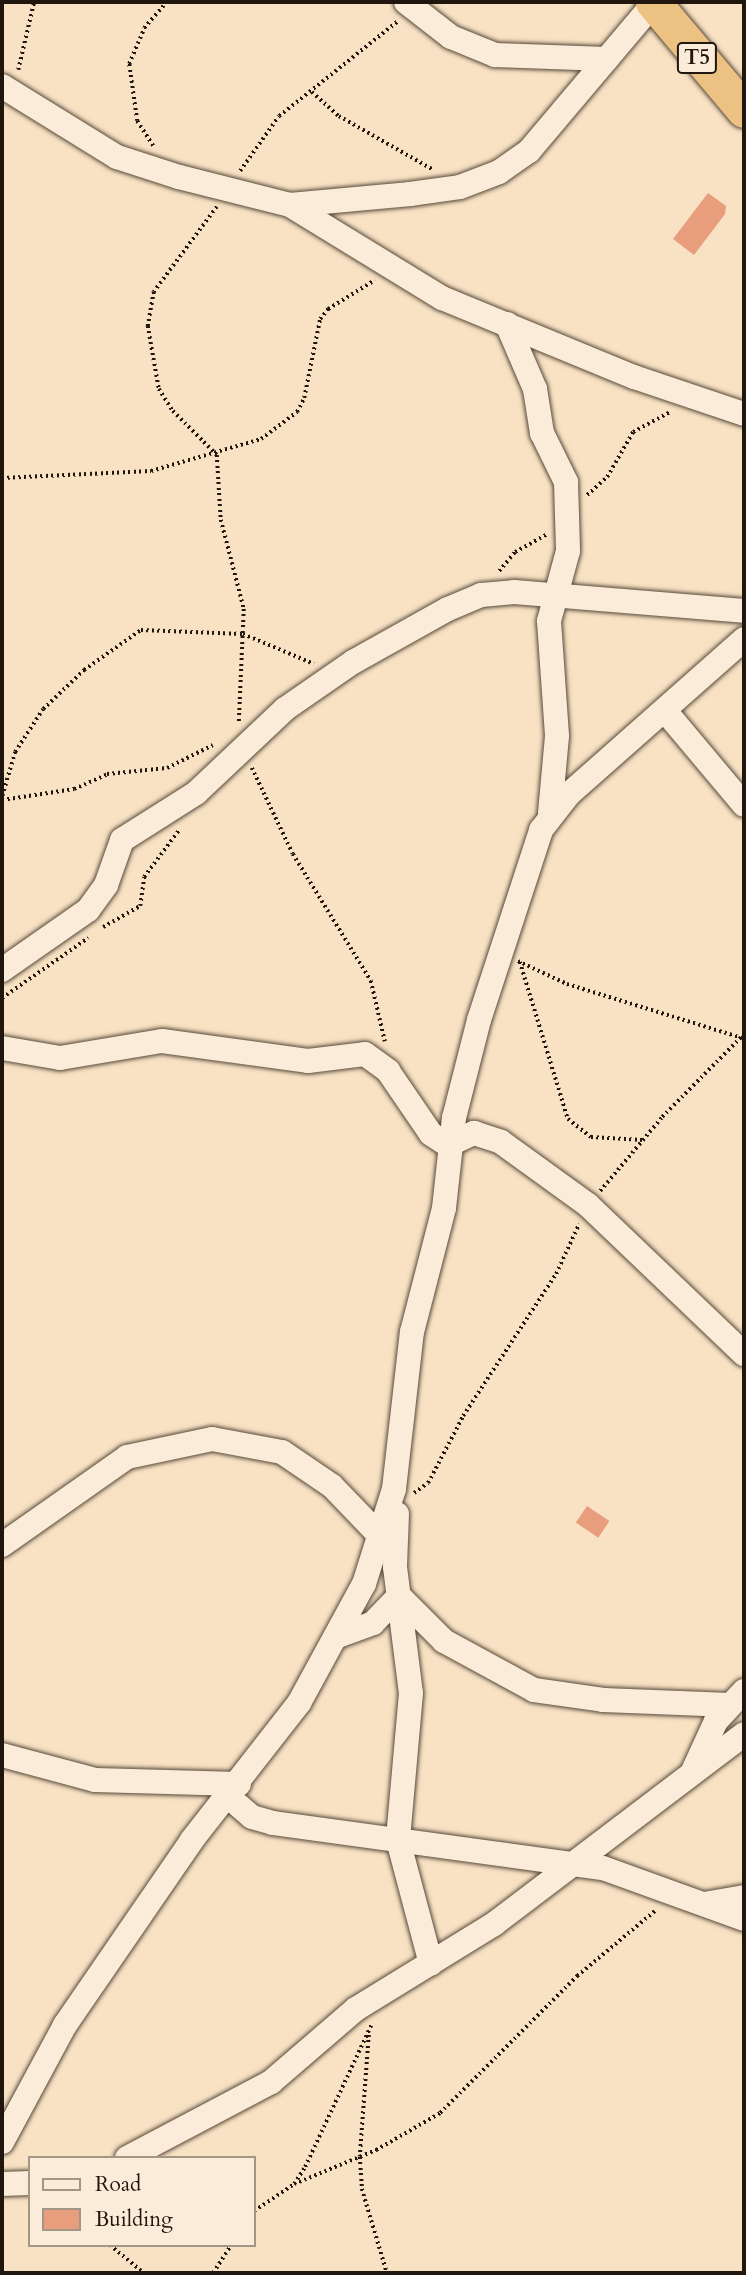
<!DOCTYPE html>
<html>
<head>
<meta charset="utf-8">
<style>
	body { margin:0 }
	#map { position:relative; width:746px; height:2275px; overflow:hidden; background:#f8e2c3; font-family:Cardo,serif }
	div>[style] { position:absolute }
	.building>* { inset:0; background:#e89d7d; transform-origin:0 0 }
	.path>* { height:3.5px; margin-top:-1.75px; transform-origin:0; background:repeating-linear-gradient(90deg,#21160e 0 2px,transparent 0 5.5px) }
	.roads { filter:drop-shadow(0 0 2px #57493b) drop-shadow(0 0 2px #57493b) }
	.minor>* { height:24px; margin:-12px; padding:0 12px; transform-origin:12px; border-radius:12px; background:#faecd8 }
	.highway>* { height:35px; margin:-17.5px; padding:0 17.5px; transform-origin:17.5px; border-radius:17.5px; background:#ecc182 }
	span { translate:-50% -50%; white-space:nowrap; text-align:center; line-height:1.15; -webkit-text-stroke:6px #faecd8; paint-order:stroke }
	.shield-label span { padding:2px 5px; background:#faecd8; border:2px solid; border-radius:5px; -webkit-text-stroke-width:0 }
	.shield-label { font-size:21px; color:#21160e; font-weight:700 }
	.frame { position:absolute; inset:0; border:4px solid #21160e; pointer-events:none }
	.legend { position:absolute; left:28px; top:2156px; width:228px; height:91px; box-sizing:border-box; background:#faecd8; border:2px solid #a39687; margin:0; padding:9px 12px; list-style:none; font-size:21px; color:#21160e }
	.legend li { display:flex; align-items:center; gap:14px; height:35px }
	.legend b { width:35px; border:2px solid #a39687 }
</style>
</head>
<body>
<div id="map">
	<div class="building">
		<div style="clip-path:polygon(708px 193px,726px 206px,725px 214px,694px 255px,673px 239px)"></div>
		<div style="left:587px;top:1506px;width:27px;height:20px;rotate:34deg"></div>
	</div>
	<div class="path">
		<div style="left:18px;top:70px;width:70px;rotate:-76.8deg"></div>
		<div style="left:312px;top:92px;width:36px;rotate:42deg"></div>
		<div style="left:339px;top:116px;width:107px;rotate:29.7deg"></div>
		<div style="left:153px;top:146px;width:30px;rotate:-123deg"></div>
		<div style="left:137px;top:121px;width:58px;rotate:-98deg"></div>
		<div style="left:129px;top:64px;width:39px;rotate:-67deg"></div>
		<div style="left:144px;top:28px;width:35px;rotate:-49deg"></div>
		<div style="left:240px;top:171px;width:67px;rotate:-54.7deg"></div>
		<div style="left:279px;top:116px;width:152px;rotate:-38.6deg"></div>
		<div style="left:217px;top:207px;width:106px;rotate:126.5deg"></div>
		<div style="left:154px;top:292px;width:35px;rotate:100deg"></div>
		<div style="left:148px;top:326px;width:64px;rotate:80.1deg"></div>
		<div style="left:159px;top:389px;width:26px;rotate:58deg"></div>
		<div style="left:173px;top:411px;width:62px;rotate:45deg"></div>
		<div style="left:217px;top:455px;width:65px;rotate:86.5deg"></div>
		<div style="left:221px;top:520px;width:92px;rotate:75.5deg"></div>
		<div style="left:244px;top:609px;width:115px;rotate:92.5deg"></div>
		<div style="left:2px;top:478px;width:149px;rotate:-2.7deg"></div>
		<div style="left:151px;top:471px;width:115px;rotate:-16.2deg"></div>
		<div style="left:261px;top:439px;width:45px;rotate:-36.9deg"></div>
		<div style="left:297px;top:412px;width:16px;rotate:-63deg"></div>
		<div style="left:304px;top:398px;width:81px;rotate:-78.6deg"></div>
		<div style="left:320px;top:319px;width:13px;rotate:-51deg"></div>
		<div style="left:328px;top:309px;width:55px;rotate:-31.7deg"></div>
		<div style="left:587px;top:495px;width:27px;rotate:-42deg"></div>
		<div style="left:607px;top:477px;width:52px;rotate:-60deg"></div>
		<div style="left:633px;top:432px;width:42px;rotate:-28.4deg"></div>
		<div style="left:499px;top:571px;width:25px;rotate:-50deg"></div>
		<div style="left:515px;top:552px;width:37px;rotate:-29deg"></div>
		<div style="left:252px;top:768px;width:95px;rotate:64.5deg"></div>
		<div style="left:293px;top:854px;width:149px;rotate:58.4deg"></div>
		<div style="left:371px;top:981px;width:62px;rotate:76.9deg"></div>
		<div style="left:2px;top:796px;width:46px;rotate:-73.5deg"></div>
		<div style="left:15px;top:752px;width:51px;rotate:-56.9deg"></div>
		<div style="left:43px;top:709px;width:57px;rotate:-43.6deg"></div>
		<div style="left:84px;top:670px;width:70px;rotate:-35.1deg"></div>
		<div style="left:141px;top:630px;width:102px;rotate:2.2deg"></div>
		<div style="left:243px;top:634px;width:77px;rotate:22.9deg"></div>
		<div style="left:2px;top:800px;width:73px;rotate:-8.7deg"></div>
		<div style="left:74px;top:789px;width:36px;rotate:-24deg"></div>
		<div style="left:107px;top:774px;width:60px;rotate:-5.7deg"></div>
		<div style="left:167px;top:768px;width:51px;rotate:-26.6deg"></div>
		<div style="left:103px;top:927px;width:43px;rotate:-29.6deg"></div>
		<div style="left:140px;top:906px;width:29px;rotate:-82deg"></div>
		<div style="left:144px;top:877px;width:59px;rotate:-53.3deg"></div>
		<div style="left:518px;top:961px;width:54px;rotate:25.1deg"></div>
		<div style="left:567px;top:984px;width:183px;rotate:17.1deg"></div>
		<div style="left:520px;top:962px;width:164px;rotate:73deg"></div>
		<div style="left:568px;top:1119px;width:29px;rotate:38deg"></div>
		<div style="left:591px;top:1137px;width:52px;rotate:3.3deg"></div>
		<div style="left:2px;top:998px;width:105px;rotate:-34.9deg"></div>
		<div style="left:600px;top:1191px;width:97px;rotate:-50deg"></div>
		<div style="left:662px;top:1117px;width:117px;rotate:-45.3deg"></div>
		<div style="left:414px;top:1493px;width:17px;rotate:-36deg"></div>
		<div style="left:428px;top:1483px;width:76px;rotate:-62.4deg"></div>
		<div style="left:463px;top:1416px;width:170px;rotate:-56.8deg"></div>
		<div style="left:556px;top:1274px;width:55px;rotate:-65.3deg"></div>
		<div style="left:369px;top:2035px;width:122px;rotate:94.2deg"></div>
		<div style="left:360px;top:2157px;width:32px;rotate:86deg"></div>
		<div style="left:362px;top:2189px;width:88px;rotate:73.4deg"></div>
		<div style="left:294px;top:2184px;width:89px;rotate:-22.5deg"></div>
		<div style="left:376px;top:2150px;width:74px;rotate:-30deg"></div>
		<div style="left:440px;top:2113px;width:194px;rotate:-45deg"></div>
		<div style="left:577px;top:1976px;width:103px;rotate:-39.9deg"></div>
		<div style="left:254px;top:2211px;width:48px;rotate:-34deg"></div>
		<div style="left:294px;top:2184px;width:20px;rotate:-57deg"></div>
		<div style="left:305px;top:2167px;width:159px;rotate:-65deg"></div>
		<div style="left:110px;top:2245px;width:44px;rotate:39.5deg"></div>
		<div style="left:213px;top:2273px;width:33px;rotate:-57deg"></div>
	</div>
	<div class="roads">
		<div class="minor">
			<div style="left:406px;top:2px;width:57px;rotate:37.9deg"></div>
			<div style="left:451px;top:37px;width:48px;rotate:22.2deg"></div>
			<div style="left:495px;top:55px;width:112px;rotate:2deg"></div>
			<div style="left:2px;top:86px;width:135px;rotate:31.7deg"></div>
			<div style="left:117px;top:157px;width:65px;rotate:17.9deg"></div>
			<div style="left:179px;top:177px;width:114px;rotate:14.2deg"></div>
			<div style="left:290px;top:205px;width:121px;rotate:-5.2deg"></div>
			<div style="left:410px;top:194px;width:50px;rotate:-8deg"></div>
			<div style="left:460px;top:187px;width:42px;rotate:-21deg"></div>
			<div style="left:499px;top:172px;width:37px;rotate:-35deg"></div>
			<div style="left:529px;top:151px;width:194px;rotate:-49.8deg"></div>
			<div style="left:290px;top:205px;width:178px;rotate:31.5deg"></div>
			<div style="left:442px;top:298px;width:208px;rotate:22.4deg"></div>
			<div style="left:634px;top:377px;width:116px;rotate:18.6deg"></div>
			<div style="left:507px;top:324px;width:71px;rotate:66.7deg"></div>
			<div style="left:535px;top:389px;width:45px;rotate:81deg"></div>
			<div style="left:542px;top:433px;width:55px;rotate:63.9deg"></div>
			<div style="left:566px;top:482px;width:69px;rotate:88.3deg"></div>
			<div style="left:568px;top:551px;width:73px;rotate:105.2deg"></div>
			<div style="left:549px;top:621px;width:115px;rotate:86deg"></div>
			<div style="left:557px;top:736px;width:77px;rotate:95.2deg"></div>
			<div style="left:666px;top:712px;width:121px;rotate:50deg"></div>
			<div style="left:2px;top:970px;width:105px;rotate:-34.9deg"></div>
			<div style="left:88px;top:910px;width:31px;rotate:-54deg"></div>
			<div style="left:106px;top:885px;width:48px;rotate:-70.4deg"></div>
			<div style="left:122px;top:840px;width:88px;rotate:-32.4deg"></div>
			<div style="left:196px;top:793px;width:122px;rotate:-43.3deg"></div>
			<div style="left:285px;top:709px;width:83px;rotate:-34.7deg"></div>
			<div style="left:353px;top:662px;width:109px;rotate:-29.2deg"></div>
			<div style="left:448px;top:609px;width:36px;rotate:-23deg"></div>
			<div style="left:481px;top:595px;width:33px;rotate:-5deg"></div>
			<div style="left:514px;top:592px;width:231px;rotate:4.7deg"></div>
			<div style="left:2px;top:1048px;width:59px;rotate:9.8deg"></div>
			<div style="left:60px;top:1058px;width:103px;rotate:-9.5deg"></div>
			<div style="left:162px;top:1041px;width:147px;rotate:7.8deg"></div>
			<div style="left:308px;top:1061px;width:57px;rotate:-7deg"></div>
			<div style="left:365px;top:1054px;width:29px;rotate:36deg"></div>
			<div style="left:388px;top:1071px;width:76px;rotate:55.7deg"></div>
			<div style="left:431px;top:1134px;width:20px;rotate:33deg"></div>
			<div style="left:448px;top:1145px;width:29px;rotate:-25deg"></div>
			<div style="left:474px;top:1133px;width:28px;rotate:18deg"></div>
			<div style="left:501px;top:1142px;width:107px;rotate:35.9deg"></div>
			<div style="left:588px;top:1205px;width:216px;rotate:43.7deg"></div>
			<div style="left:397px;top:1514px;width:53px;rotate:92.2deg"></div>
			<div style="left:395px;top:1567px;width:127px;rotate:82.8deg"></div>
			<div style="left:411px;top:1693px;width:148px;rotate:95.1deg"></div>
			<div style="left:398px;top:1840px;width:128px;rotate:75.1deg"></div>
			<div style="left:2px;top:1545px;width:153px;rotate:-35.1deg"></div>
			<div style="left:127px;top:1457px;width:87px;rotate:-12deg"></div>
			<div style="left:212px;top:1439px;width:71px;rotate:10.5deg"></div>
			<div style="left:282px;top:1452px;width:60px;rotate:34.2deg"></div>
			<div style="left:332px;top:1486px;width:71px;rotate:46.1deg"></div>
			<div style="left:338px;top:1636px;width:37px;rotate:-20deg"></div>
			<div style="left:373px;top:1623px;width:37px;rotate:-46deg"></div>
			<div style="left:399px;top:1596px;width:64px;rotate:45deg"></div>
			<div style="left:444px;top:1641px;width:102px;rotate:28.6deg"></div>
			<div style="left:534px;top:1690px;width:70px;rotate:8.2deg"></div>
			<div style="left:603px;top:1700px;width:127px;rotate:2.3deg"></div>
			<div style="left:2px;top:1755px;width:96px;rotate:15deg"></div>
			<div style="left:95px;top:1780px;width:144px;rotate:1.6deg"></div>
			<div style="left:693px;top:1771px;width:55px;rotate:-65.3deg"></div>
			<div style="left:716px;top:1721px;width:41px;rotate:-47deg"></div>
			<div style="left:230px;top:1798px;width:29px;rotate:41deg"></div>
			<div style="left:252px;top:1817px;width:22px;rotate:16deg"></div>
			<div style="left:273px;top:1823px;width:333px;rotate:7.8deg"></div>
			<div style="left:603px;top:1868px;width:150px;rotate:19.9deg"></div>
			<div style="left:704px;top:1904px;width:41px;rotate:-9.9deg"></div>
			<div style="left:2px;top:2142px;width:133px;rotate:-61.7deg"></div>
			<div style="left:65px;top:2025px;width:224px;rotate:-55.5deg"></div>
			<div style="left:192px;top:1840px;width:174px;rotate:-52deg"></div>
			<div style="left:299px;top:1703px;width:136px;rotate:-61.4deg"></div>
			<div style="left:364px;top:1584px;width:100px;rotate:-72.5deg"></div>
			<div style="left:394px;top:1489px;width:158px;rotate:-83.5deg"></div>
			<div style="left:412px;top:1332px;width:128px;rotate:-75.5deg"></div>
			<div style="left:444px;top:1208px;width:91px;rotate:-83.7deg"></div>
			<div style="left:454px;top:1118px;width:101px;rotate:-75.7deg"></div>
			<div style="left:479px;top:1020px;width:200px;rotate:-71.9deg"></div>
			<div style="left:541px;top:830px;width:46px;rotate:-52.1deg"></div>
			<div style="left:569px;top:794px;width:234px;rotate:-41.5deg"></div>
			<div style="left:127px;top:2158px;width:163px;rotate:-27.8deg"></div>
			<div style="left:271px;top:2082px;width:112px;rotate:-40.7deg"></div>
			<div style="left:356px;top:2009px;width:162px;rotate:-31.6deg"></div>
			<div style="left:494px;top:1924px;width:314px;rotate:-37.2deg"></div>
			<div style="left:2px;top:2184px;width:28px;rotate:-2deg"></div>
		</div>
		<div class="highway">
			<div style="left:653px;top:2px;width:141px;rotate:49.9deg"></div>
		</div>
	</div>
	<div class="shield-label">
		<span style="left:697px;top:58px">T5</span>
	</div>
	<div class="frame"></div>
	<ul class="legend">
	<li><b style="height:9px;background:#faecd8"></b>Road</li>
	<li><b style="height:19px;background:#e89d7d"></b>Building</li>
	</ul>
</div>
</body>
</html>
